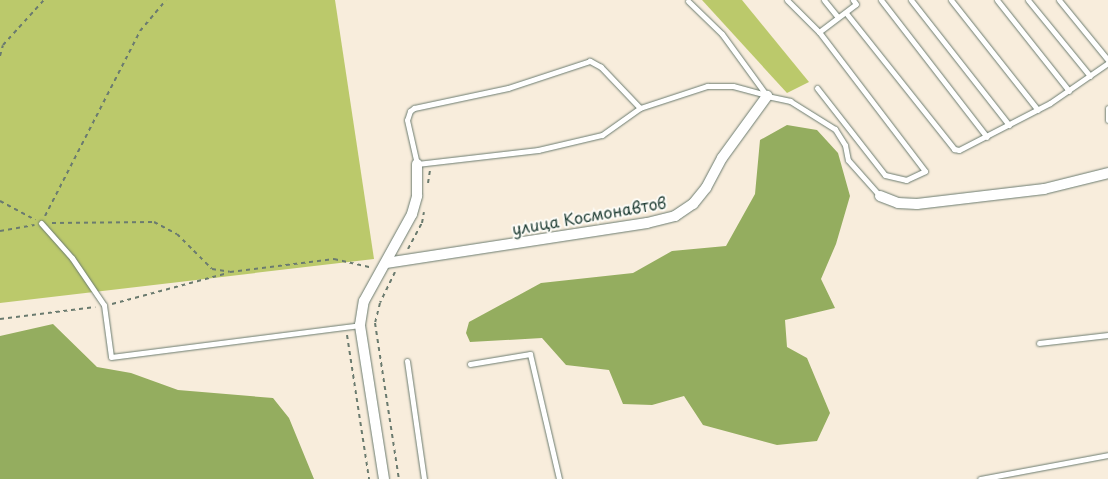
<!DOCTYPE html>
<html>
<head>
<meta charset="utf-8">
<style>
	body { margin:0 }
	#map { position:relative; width:1108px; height:479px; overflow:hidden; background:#f8eddc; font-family:"Playpen Sans",sans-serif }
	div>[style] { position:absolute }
	.green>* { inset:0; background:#bbc96b }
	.forest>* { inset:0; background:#94ad5f }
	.path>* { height:2px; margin-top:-1px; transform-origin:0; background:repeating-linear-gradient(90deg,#6b7b6f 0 4px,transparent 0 8px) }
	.roads { filter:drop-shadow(0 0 1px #6b7b6f) drop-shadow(0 0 1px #6b7b6f) }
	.lane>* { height:5px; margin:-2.5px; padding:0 2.5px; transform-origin:2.5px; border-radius:2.5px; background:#fff }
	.street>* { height:10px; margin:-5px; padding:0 5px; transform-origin:5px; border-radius:5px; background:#fff }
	span { translate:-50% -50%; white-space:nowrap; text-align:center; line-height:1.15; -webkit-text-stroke:4px #fdfcf7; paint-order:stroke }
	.street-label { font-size:16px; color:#1f3d34 }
</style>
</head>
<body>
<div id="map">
	<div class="green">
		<div style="clip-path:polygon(0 0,335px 0,374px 259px,0 303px)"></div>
		<div style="clip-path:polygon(702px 0,742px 0,809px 82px,787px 93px)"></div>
	</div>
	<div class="forest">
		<div style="clip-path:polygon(787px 125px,817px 130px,838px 153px,850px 196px,836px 244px,821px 279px,835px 308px,785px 320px,787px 347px,807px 358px,830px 413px,817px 441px,777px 445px,703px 425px,684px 396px,652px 405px,623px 404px,609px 370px,566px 365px,542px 338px,470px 342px,466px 333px,469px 322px,541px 283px,633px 273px,672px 251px,726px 246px,755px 194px,760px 140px)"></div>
		<div style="clip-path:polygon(53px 324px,97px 367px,131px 373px,178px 390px,273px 398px,289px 418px,314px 479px,0 479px,0 336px)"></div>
	</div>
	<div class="path">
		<div style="left:0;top:56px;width:11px;rotate:-75deg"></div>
		<div style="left:3px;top:45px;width:61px;rotate:-47.7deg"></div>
		<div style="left:428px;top:183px;width:13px;rotate:-81deg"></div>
		<div style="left:0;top:201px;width:40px;rotate:28deg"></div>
		<div style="left:45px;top:216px;width:208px;rotate:-62.8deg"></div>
		<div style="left:140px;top:31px;width:40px;rotate:-50deg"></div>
		<div style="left:52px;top:223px;width:102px;rotate:-0.6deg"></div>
		<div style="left:154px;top:222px;width:26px;rotate:28deg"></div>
		<div style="left:177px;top:234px;width:49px;rotate:45deg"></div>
		<div style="left:212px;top:269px;width:18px;rotate:9deg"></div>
		<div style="left:230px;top:272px;width:105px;rotate:-7.1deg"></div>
		<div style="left:334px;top:259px;width:37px;rotate:13deg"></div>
		<div style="left:0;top:231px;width:35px;rotate:-10deg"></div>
		<div style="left:408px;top:249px;width:30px;rotate:-62deg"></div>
		<div style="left:422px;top:223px;width:11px;rotate:-80deg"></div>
		<div style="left:395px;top:272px;width:34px;rotate:116deg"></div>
		<div style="left:380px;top:303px;width:21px;rotate:104deg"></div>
		<div style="left:375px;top:323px;width:158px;rotate:81.3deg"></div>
		<div style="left:112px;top:304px;width:120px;rotate:-15deg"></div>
		<div style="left:0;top:319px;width:96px;rotate:-7.2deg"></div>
		<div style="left:347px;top:335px;width:146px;rotate:81.3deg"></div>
	</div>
	<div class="roads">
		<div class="lane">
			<div style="left:787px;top:0;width:45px;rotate:45deg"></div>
			<div style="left:819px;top:32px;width:46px;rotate:-37.1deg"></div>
			<div style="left:856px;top:4px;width:5px;rotate:-127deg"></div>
			<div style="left:824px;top:0;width:22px;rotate:51deg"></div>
			<div style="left:881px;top:0;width:173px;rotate:52.3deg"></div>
			<div style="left:911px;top:0;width:159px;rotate:51.9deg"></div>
			<div style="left:951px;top:0;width:140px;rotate:51.7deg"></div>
			<div style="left:997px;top:0;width:116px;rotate:51.6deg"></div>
			<div style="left:1028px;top:0;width:98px;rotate:50.8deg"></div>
			<div style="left:1059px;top:0;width:77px;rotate:50.8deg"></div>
			<div style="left:688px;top:1px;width:47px;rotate:44.1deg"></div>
			<div style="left:722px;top:34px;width:77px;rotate:54deg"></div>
			<div style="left:767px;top:96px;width:24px;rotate:12deg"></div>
			<div style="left:790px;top:101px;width:53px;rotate:31.9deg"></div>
			<div style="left:835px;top:129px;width:19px;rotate:58deg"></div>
			<div style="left:845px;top:145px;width:15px;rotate:79deg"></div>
			<div style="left:848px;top:160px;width:48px;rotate:48.4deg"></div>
			<div style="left:846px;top:13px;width:174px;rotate:51.5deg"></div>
			<div style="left:954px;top:149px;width:5px;rotate:11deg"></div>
			<div style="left:959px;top:150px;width:102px;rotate:-27.3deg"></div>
			<div style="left:1050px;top:103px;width:70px;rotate:-34.6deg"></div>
			<div style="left:817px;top:88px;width:110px;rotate:52deg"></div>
			<div style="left:885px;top:175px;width:22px;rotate:13deg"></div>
			<div style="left:906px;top:180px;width:21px;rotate:-25deg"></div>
			<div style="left:925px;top:171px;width:175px;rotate:-127.3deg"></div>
			<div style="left:640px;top:108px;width:57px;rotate:-133.6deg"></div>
			<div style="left:601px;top:67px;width:13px;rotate:-151deg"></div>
			<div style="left:590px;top:61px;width:86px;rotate:161.8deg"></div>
			<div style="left:508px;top:88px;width:96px;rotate:168deg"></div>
			<div style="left:414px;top:108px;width:5px;rotate:143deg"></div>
			<div style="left:410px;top:111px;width:9px;rotate:108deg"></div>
			<div style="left:407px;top:120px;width:45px;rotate:77.2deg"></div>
			<div style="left:417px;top:164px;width:122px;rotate:-6.6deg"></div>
			<div style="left:538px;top:150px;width:66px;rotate:-13.2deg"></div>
			<div style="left:602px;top:135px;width:47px;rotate:-35.4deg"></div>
			<div style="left:640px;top:108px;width:71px;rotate:-18.2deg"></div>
			<div style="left:707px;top:86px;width:26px"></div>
			<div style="left:733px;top:86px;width:35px;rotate:15deg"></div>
			<div style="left:1108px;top:108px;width:12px;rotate:90deg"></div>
			<div style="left:41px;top:223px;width:47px;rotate:48.5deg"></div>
			<div style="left:72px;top:258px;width:57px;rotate:55.8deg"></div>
			<div style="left:104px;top:305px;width:52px;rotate:82.3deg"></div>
			<div style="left:111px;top:357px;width:251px;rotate:-7.3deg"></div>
			<div style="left:1039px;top:343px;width:69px;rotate:-6.6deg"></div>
			<div style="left:407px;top:361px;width:119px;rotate:81.8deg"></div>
			<div style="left:470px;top:364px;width:61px;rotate:-9.5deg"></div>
			<div style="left:530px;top:354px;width:128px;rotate:76.9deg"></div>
			<div style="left:980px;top:479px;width:130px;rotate:-10.6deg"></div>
		</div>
		<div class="street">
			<div style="left:880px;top:196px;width:19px;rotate:21deg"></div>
			<div style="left:898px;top:203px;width:19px;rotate:3deg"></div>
			<div style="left:917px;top:204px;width:128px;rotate:-6.7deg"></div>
			<div style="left:1044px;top:189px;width:66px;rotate:-14deg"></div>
			<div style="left:386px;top:263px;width:264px;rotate:-8.7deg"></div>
			<div style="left:647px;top:223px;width:29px;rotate:-14deg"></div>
			<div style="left:675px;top:216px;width:22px;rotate:-34deg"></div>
			<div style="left:693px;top:204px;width:21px;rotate:-51deg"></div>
			<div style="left:706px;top:188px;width:34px;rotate:-62deg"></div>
			<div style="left:722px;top:158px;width:77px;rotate:-54deg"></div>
			<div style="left:384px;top:479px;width:156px;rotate:-98.9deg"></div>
			<div style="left:360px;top:325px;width:24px;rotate:-81deg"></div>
			<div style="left:364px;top:301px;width:99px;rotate:-61.1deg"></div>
			<div style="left:412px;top:214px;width:19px;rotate:-74deg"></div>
			<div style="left:417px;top:196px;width:32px;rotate:-90deg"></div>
		</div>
	</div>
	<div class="street-label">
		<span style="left:589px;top:215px;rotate:-10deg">улица Космонавтов</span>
	</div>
</div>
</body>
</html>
